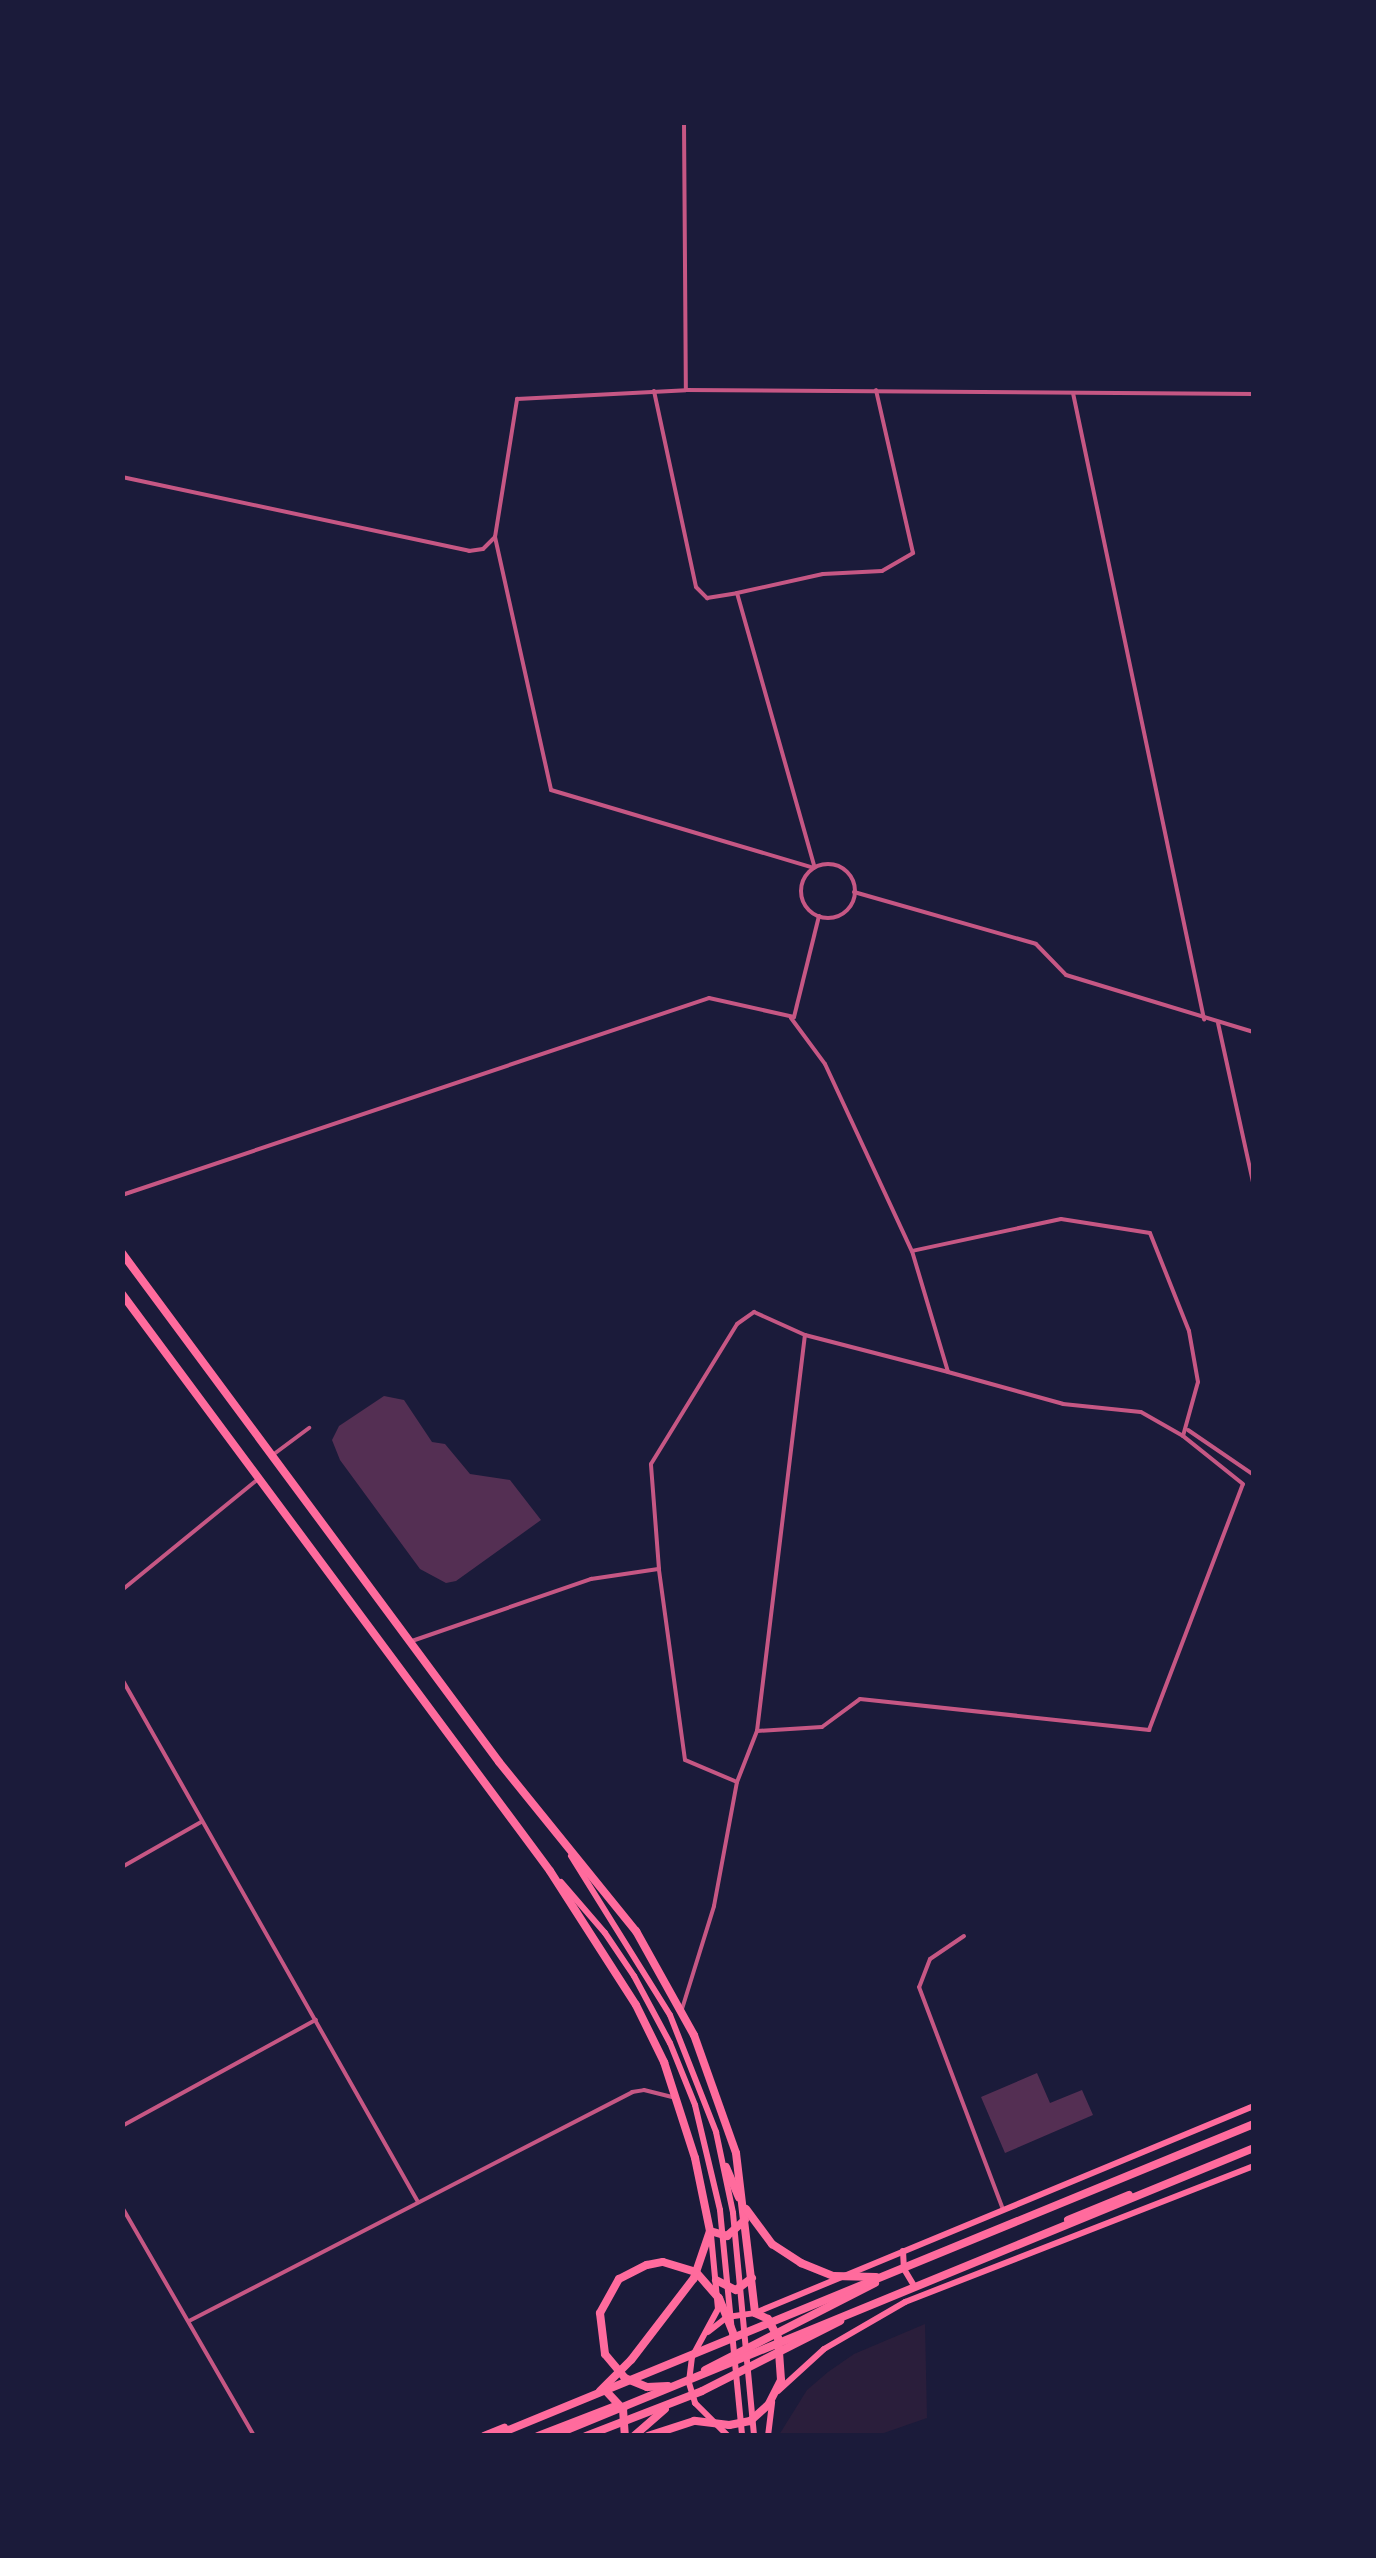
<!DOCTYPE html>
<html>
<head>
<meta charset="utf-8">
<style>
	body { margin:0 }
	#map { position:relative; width:1376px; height:2558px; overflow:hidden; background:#1b1b3a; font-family:"Work Sans",sans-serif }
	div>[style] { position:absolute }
	.green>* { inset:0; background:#2a1e3b }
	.building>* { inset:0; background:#542f53 }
	.minor>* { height:4px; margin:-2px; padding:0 2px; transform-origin:2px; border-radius:2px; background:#c65784 }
	.minor>.ring { margin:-2px; padding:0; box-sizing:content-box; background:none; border:4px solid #c65784; border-radius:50% }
	.secondary>* { height:6px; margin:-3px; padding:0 3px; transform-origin:3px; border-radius:3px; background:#ff6b9d }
	.primary>* { height:6px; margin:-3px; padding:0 3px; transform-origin:3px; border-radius:3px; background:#ff6b9d }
	.trunk>* { height:8px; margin:-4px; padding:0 4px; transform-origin:4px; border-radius:4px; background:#ff6b9d }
	.motorway>* { height:8px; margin:-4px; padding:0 4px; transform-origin:4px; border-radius:4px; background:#ff6b9d }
	span { translate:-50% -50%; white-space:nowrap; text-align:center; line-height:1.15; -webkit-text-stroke:10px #1b1b3a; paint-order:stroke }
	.frame { position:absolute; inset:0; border:125px solid #1b1b3a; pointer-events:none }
</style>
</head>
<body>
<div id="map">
	<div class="green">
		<div style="clip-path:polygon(925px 2324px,927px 2418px,878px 2435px,779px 2435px,807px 2390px,828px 2372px,854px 2354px)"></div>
	</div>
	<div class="building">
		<div style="clip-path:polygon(384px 1396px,404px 1400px,432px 1442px,445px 1444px,470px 1474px,510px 1480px,541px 1520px,456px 1581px,446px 1583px,420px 1569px,340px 1460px,332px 1440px,339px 1426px)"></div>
		<div style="clip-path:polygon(1037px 2073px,1050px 2103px,1082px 2090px,1093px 2115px,1005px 2153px,981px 2097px)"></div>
	</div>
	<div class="minor">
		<div style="left:684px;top:122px;width:268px;rotate:89.6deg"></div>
		<div style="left:654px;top:391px;width:200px;rotate:77.9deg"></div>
		<div style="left:696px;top:587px;width:16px;rotate:45deg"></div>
		<div style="left:707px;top:598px;width:30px;rotate:-9deg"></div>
		<div style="left:737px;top:593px;width:284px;rotate:74.2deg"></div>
		<div style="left:1073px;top:393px;width:640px;rotate:78.18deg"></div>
		<div style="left:122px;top:477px;width:355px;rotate:12deg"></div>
		<div style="left:469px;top:551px;width:14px;rotate:-8deg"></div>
		<div style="left:483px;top:549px;width:17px;rotate:-45deg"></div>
		<div style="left:495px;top:537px;width:140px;rotate:-80.9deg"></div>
		<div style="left:517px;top:399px;width:169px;rotate:-3deg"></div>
		<div style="left:686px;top:390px;width:568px;rotate:0.4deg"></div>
		<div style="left:495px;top:537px;width:259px;rotate:77.5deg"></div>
		<div style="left:551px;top:790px;width:274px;rotate:16.5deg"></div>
		<div style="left:737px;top:593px;width:88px;rotate:-12.5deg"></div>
		<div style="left:823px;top:574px;width:59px;rotate:-2.9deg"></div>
		<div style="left:882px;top:571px;width:36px;rotate:-30deg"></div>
		<div style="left:913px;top:553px;width:167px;rotate:-102.8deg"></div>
		<div style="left:122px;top:801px;width:1px"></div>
		<div class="ring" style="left:801px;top:864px;width:50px;height:50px"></div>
		<div style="left:854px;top:892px;width:189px;rotate:15.9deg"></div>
		<div style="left:1036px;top:944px;width:43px;rotate:45.9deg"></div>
		<div style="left:1066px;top:975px;width:196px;rotate:16.9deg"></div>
		<div style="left:791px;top:1018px;width:57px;rotate:53.5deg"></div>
		<div style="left:825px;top:1064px;width:206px;rotate:65.1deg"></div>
		<div style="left:912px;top:1251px;width:126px;rotate:73.4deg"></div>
		<div style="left:948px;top:1372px;width:119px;rotate:15.5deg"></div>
		<div style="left:1063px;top:1404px;width:78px;rotate:5.9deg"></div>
		<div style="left:1141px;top:1412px;width:48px;rotate:29.7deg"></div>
		<div style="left:1218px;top:1023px;width:168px;rotate:77.6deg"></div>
		<div style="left:122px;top:1195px;width:619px;rotate:-18.55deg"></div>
		<div style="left:709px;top:998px;width:87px;rotate:12.6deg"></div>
		<div style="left:794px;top:1017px;width:104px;rotate:-76.1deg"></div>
		<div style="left:1188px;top:1430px;width:80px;rotate:34.3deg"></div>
		<div style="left:274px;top:1454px;width:44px;rotate:-36.6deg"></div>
		<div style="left:122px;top:1590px;width:176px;rotate:-39.2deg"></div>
		<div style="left:409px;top:1642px;width:193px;rotate:-19.1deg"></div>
		<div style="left:591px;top:1579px;width:68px;rotate:-8.5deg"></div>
		<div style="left:122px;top:1679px;width:601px;rotate:60.49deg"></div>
		<div style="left:757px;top:1731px;width:65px;rotate:-3.5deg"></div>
		<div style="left:822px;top:1727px;width:47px;rotate:-36.4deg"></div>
		<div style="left:860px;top:1699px;width:291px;rotate:6.1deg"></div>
		<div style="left:1149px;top:1730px;width:263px;rotate:-69.1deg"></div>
		<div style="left:1243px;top:1484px;width:77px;rotate:-141.3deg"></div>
		<div style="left:1183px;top:1436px;width:56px;rotate:-74.5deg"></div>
		<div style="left:1198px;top:1382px;width:52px;rotate:-100deg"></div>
		<div style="left:1189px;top:1331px;width:105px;rotate:-111.7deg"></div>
		<div style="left:1150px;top:1233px;width:90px;rotate:-171.1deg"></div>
		<div style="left:1061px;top:1219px;width:152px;rotate:167.9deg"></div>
		<div style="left:737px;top:1782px;width:56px;rotate:-157.1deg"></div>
		<div style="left:685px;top:1760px;width:193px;rotate:-97.8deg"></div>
		<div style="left:659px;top:1569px;width:105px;rotate:-94.4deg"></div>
		<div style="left:651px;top:1464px;width:164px;rotate:-58.4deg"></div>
		<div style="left:737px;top:1324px;width:21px;rotate:-35deg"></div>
		<div style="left:754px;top:1312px;width:56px;rotate:24.3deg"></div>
		<div style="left:805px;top:1335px;width:148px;rotate:14.5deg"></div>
		<div style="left:122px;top:1867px;width:91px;rotate:-29.7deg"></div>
		<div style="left:964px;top:1936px;width:41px;rotate:145.9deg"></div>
		<div style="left:930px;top:1959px;width:30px;rotate:111deg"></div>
		<div style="left:919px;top:1987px;width:237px;rotate:69.3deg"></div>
		<div style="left:682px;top:2009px;width:108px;rotate:-72.7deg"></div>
		<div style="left:714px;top:1906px;width:126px;rotate:-79.5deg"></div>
		<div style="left:737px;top:1782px;width:55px;rotate:-68.6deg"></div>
		<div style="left:757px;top:1731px;width:399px;rotate:-83.1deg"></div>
		<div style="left:122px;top:2126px;width:221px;rotate:-28.7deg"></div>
		<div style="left:122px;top:2207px;width:264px;rotate:60deg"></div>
		<div style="left:189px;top:2321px;width:499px;rotate:-27.3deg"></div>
		<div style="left:632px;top:2092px;width:12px;rotate:-9deg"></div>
		<div style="left:644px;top:2090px;width:30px;rotate:14deg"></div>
	</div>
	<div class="secondary">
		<div style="left:711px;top:2235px;width:74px;rotate:84.6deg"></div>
		<div style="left:718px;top:2309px;width:55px;rotate:118.4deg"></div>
		<div style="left:692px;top:2357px;width:26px;rotate:97deg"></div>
		<div style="left:689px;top:2383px;width:21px;rotate:73deg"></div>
		<div style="left:695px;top:2403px;width:47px;rotate:45deg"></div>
		<div style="left:903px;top:2251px;width:18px;rotate:87deg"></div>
		<div style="left:904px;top:2269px;width:21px;rotate:59deg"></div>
		<div style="left:708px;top:2332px;width:24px;rotate:-38deg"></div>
		<div style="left:727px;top:2317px;width:28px;rotate:-8deg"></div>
		<div style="left:755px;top:2313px;width:540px;rotate:-22.53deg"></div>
		<div style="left:778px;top:2391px;width:62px;rotate:-42.4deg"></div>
		<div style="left:824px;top:2349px;width:94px;rotate:-30.1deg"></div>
		<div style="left:905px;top:2302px;width:375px;rotate:-21.3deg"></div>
		<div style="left:768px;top:2436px;width:34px;rotate:-83deg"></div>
	</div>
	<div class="primary">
		<div style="left:571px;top:1856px;width:187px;rotate:58.1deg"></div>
		<div style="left:670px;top:2015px;width:126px;rotate:68.5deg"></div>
		<div style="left:716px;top:2132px;width:83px;rotate:78.1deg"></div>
		<div style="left:733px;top:2213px;width:224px;rotate:84.6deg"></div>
		<div style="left:561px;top:1882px;width:67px;rotate:49.2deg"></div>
		<div style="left:605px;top:1933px;width:52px;rotate:56deg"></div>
		<div style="left:634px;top:1976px;width:76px;rotate:61.8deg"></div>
		<div style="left:670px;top:2043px;width:67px;rotate:68deg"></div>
		<div style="left:695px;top:2105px;width:108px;rotate:76.6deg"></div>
		<div style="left:720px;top:2210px;width:227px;rotate:84.4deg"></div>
	</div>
	<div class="trunk">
		<div style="left:122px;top:1253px;width:633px;rotate:53.47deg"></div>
		<div style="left:499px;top:1762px;width:218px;rotate:51deg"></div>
		<div style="left:636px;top:1931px;width:119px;rotate:60.9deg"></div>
		<div style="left:694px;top:2035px;width:125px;rotate:70.4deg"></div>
		<div style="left:736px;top:2153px;width:161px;rotate:83.2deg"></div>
		<div style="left:755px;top:2313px;width:14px;rotate:25deg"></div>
		<div style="left:768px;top:2319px;width:21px;rotate:62deg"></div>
		<div style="left:778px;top:2338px;width:42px;rotate:85.9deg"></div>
		<div style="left:781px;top:2380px;width:28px;rotate:117deg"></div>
		<div style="left:768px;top:2405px;width:24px;rotate:138deg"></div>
		<div style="left:750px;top:2421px;width:21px;rotate:169deg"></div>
		<div style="left:729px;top:2425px;width:35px;rotate:-173deg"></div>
		<div style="left:694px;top:2421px;width:48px;rotate:161.9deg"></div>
		<div style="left:122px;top:1294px;width:718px;rotate:53.43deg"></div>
		<div style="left:550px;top:1871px;width:159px;rotate:57.3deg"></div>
		<div style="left:636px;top:2005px;width:64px;rotate:63.8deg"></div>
		<div style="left:664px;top:2062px;width:101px;rotate:72.1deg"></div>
		<div style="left:695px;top:2158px;width:75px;rotate:78.4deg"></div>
		<div style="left:710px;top:2231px;width:50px;rotate:108.8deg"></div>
		<div style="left:694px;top:2278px;width:103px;rotate:127.5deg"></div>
		<div style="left:631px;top:2360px;width:44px;rotate:135deg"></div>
		<div style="left:726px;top:2167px;width:33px;rotate:67deg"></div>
		<div style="left:746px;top:2209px;width:44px;rotate:53.4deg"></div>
		<div style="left:772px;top:2244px;width:35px;rotate:33deg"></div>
		<div style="left:801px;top:2263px;width:35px;rotate:22deg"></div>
		<div style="left:834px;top:2276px;width:42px;rotate:1.4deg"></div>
		<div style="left:1068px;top:2220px;width:66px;rotate:-22.3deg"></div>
		<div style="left:710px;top:2231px;width:18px;rotate:16deg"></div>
		<div style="left:727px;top:2236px;width:24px;rotate:-42deg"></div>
		<div style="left:716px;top:2280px;width:22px;rotate:27deg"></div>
		<div style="left:736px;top:2290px;width:20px;rotate:-37deg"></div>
		<div style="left:705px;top:2370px;width:191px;rotate:-27.1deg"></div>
		<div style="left:668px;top:2386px;width:21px;rotate:177deg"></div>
		<div style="left:647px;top:2387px;width:24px;rotate:-158deg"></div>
		<div style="left:625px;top:2378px;width:31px;rotate:-130deg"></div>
		<div style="left:605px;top:2354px;width:41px;rotate:-97deg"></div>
		<div style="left:600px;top:2313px;width:39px;rotate:-61deg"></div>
		<div style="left:619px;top:2279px;width:31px;rotate:-27deg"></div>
		<div style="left:647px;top:2265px;width:16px;rotate:-11deg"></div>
		<div style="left:663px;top:2262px;width:34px;rotate:17deg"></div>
		<div style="left:696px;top:2272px;width:35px;rotate:49deg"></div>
		<div style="left:719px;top:2298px;width:37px;rotate:68deg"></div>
		<div style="left:606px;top:2391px;width:25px;rotate:47deg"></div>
		<div style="left:623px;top:2409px;width:27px;rotate:86deg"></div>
		<div style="left:484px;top:2436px;width:22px;rotate:-22deg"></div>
		<div style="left:538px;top:2436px;width:86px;rotate:-21.2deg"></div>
		<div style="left:586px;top:2436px;width:124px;rotate:-21.2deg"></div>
		<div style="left:702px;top:2391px;width:155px;rotate:-26.9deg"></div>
		<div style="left:634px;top:2436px;width:41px;rotate:-41.1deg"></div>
	</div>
	<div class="motorway">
		<div style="left:494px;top:2436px;width:822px;rotate:-22.32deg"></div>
		<div style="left:552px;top:2436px;width:759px;rotate:-22.31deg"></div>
	</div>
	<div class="frame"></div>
</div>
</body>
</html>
